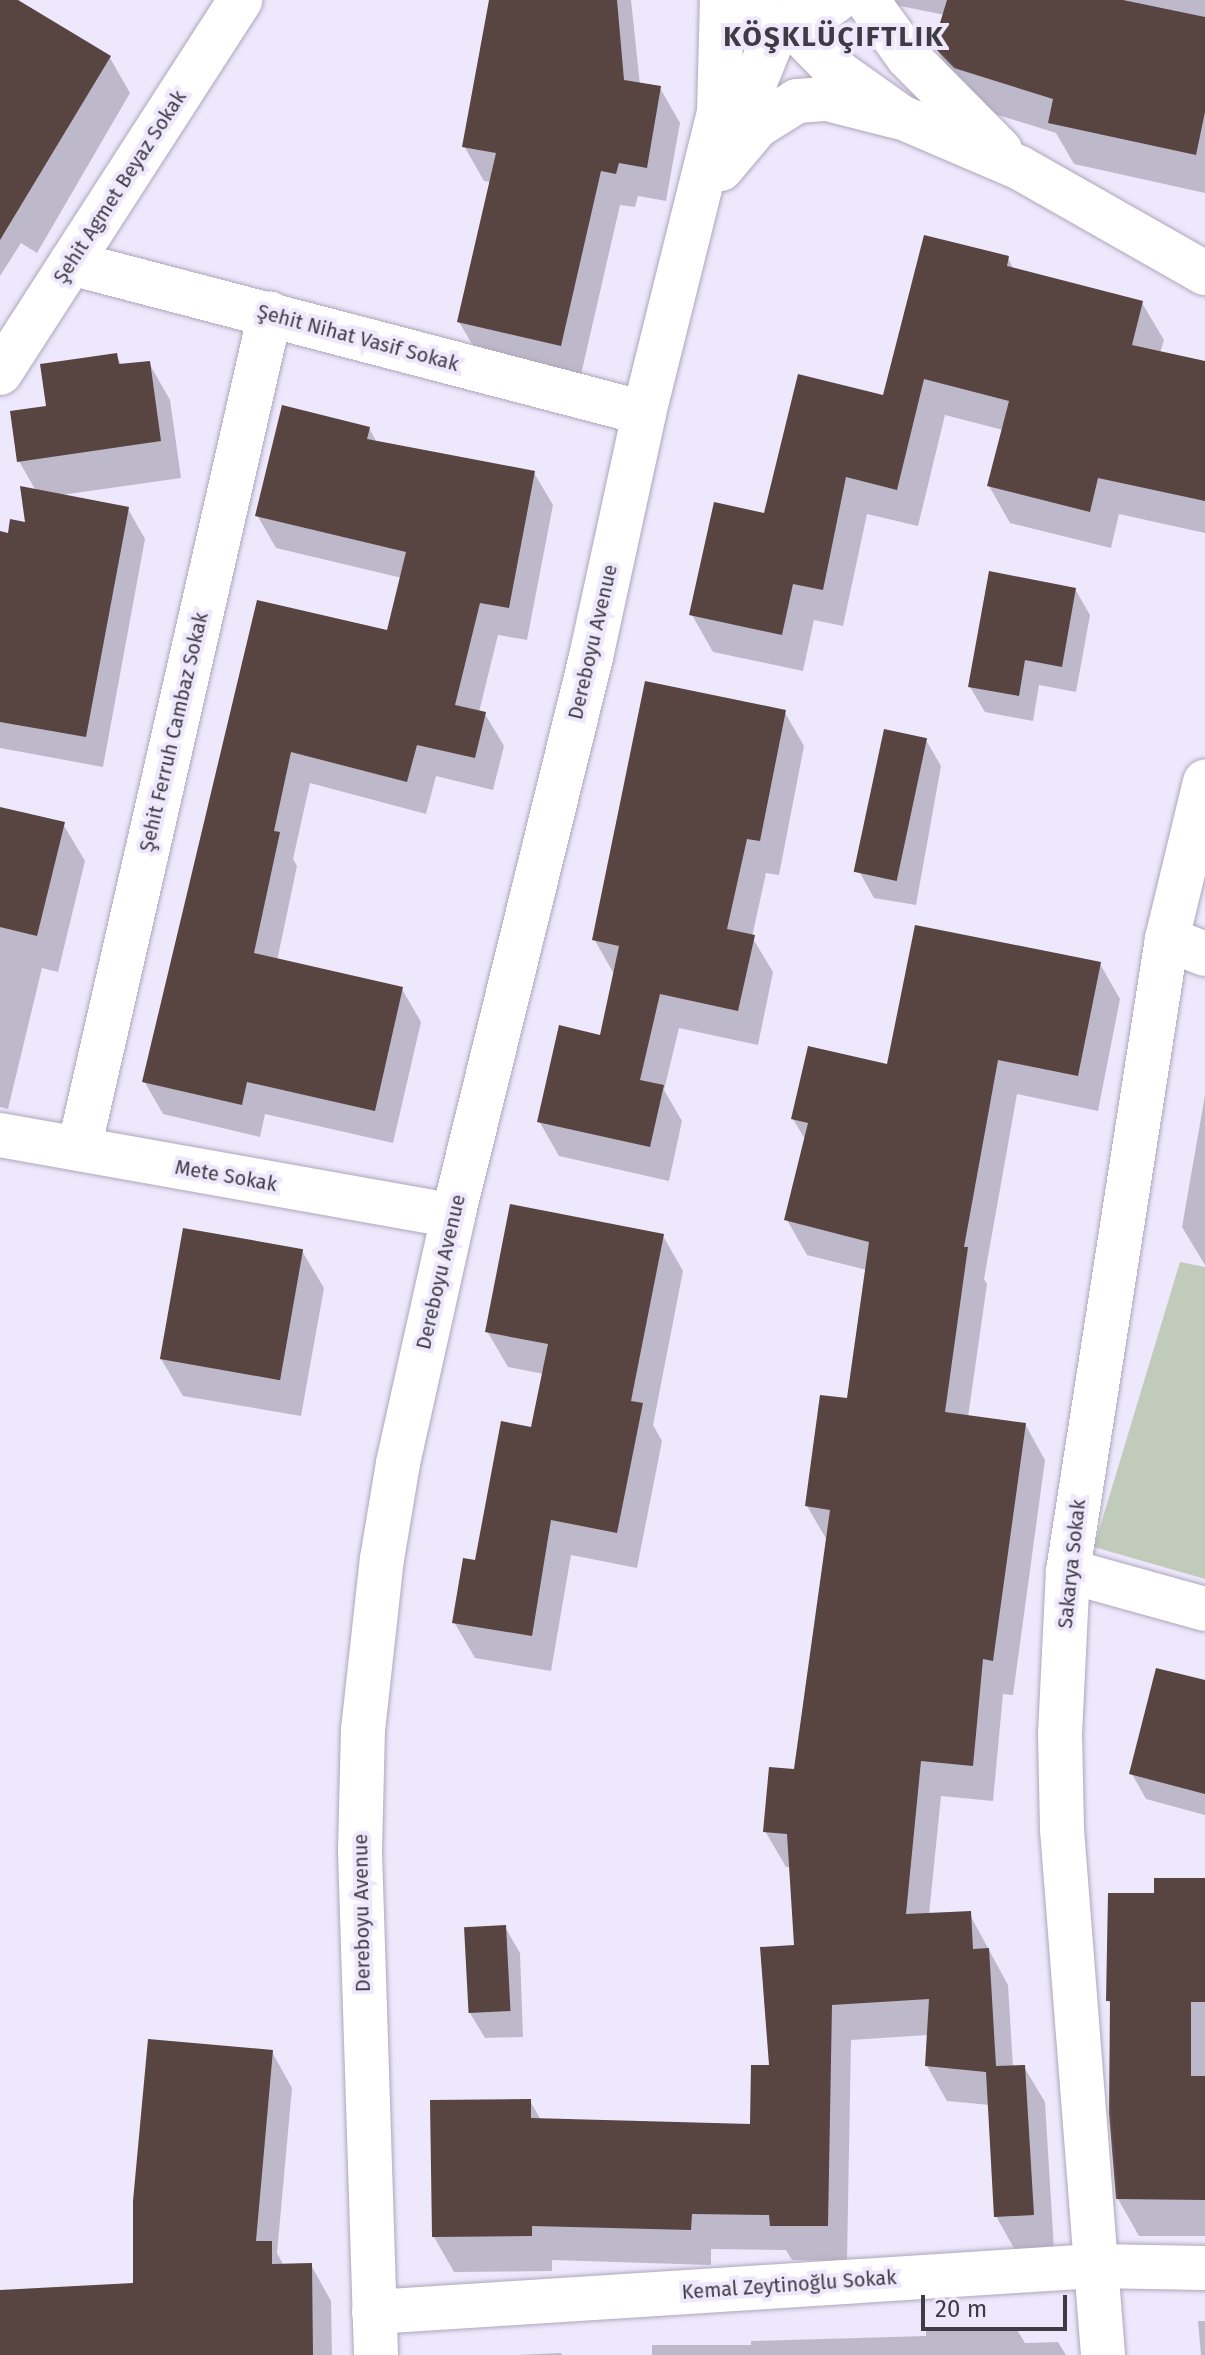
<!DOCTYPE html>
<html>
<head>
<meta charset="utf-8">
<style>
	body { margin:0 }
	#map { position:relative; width:1205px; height:2355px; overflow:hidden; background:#eee8fd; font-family:"Fira Sans",sans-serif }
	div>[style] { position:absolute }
	.green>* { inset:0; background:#c0ccb9 }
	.shadow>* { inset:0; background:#0003 }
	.building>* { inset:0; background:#584440; transform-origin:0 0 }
	.roads { filter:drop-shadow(0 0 2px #ada7bb) drop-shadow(0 0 2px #ada7bb) }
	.minor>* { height:44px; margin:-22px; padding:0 22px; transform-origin:22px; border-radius:22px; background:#fff }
	.primary>* { height:44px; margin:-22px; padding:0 22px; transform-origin:22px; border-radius:22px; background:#fff }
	span { translate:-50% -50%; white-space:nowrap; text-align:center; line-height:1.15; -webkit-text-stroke:8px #eee8fd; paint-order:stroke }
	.street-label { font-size:20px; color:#3d3b43 }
	.district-label { font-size:28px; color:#3d3b43; font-weight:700; letter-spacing:2px }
	.scale { position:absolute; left:921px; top:2295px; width:146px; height:36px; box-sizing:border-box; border:4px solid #3d3b43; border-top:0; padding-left:10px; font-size:24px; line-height:28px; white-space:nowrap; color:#3d3b43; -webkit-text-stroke:6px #eee8fd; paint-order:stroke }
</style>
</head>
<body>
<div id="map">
	<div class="green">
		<div style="clip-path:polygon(1180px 1262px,1205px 1267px,1205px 1579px,1094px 1547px)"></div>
	</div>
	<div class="shadow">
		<div style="clip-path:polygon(6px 0,14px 0,110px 58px,130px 93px,37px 253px,21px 243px,0 276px,0 10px)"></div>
		<div style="clip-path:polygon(491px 0,631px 0,640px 85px,660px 88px,680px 123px,666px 201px,638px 196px,635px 207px,620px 205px,580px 379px,479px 356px,459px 322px,491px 182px,484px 181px,464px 146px)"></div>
		<div style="clip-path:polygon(892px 0,1205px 0,1205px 193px,1074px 164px,1056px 133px,979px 109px,959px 88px,935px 46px,945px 15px,895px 5px)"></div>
		<div style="clip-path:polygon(1008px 258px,1014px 270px,1142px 303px,1164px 340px,1160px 353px,1205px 363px,1205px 533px,1119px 514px,1111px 548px,1010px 523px,989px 486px,1003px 430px,945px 415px,918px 526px,867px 514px,843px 626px,814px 620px,803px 671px,713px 652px,692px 615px,765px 515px,884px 397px)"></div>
		<div style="clip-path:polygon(116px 355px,122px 366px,149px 363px,170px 400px,181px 478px,61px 495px,128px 509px,145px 539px,103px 767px,0 748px,0 533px,9px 535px,27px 525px,36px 491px,19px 461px,48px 408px)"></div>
		<div style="clip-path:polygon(369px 428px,377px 443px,534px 473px,553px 505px,527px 640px,498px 635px,479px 712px,485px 714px,504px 746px,493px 790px,436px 776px,426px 814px,310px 783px,293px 859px,297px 866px,277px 961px,402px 989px,421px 1022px,393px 1143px,265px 1114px,260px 1137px,163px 1114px,144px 1081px,258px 602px,388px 633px,402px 578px,276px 548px,257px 515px)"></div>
		<div style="clip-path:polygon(1075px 589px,1090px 615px,1076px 692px,1039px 685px,1033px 721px,985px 712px,970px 687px)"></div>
		<div style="clip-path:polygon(784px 711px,804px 746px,779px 875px,766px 873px,752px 937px,773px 972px,758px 1045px,679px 1028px,664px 1090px,682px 1121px,669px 1181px,559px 1156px,539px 1121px,602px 1037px,614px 974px,594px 939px)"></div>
		<div style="clip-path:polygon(926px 740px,941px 766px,916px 905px,874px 898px,860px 873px)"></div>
		<div style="clip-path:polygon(0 809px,63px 824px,85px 861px,58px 972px,42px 968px,8px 1109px,0 1107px)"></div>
		<div style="clip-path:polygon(1100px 964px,1120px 999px,1098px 1111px,1017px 1094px,984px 1279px,987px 1284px,968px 1417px,1025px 1424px,1045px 1460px,1013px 1695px,1003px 1694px,993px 1801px,941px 1796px,929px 1915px,969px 1913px,1008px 1985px,1013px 2067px,1024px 2067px,1045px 2102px,1054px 2250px,1016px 2252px,996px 2216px,990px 2105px,947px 2101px,927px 2066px,928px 2035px,851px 2040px,847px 2261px,792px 2260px,786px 2250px,711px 2249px,711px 2265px,552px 2260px,552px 2271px,454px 2272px,434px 2237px,530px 2101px,541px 2120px,752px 2127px,771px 2067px,796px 1947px,791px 1867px,786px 1867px,765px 1831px,796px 1771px,828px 1542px,807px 1506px,849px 1401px,867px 1270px,807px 1255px,787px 1220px,806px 1141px,793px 1119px,889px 1067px)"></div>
		<div style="clip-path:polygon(1205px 1095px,1205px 1265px,1182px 1227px)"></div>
		<div style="clip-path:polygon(663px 1236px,683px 1271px,653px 1425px,662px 1441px,637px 1568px,571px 1555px,551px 1671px,475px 1658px,454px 1622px,533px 1429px,544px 1374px,508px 1367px,487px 1331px)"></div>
		<div style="clip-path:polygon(302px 1251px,324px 1288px,301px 1416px,183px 1396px,161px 1359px)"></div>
		<div style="clip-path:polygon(1205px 1682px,1205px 1815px,1146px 1799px,1132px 1774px)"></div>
		<div style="clip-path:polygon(1205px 1881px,1205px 2236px,1139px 2236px,1118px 2199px,1112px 2007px,1108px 2000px,1156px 1895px)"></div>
		<div style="clip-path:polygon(505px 1927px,520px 1953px,523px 2037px,485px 2038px,470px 2013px)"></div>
		<div style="clip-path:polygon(272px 2052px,292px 2088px,277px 2253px,284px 2266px,311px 2265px,331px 2301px,332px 2355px,0 2355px,0 2291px,135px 2285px)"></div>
		<div style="clip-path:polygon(1198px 2321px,1205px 2321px,1205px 2355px,1201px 2355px)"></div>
		<div style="clip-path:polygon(1016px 2328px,1025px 2343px,1058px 2342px,1066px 2355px,652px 2355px,652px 2345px,751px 2345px,751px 2341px,926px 2336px,926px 2330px)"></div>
		<div style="clip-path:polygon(561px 2353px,562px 2355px,516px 2355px)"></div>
	</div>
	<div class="building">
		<div style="clip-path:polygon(0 0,18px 0,111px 56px,0 240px)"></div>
		<div style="clip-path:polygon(489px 0,617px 0,624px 80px,661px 86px,647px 168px,619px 163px,616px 174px,601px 171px,561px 346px,457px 322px,496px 153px,462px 147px)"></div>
		<div style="clip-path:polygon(947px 0,1123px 0,1205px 17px,1205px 112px,1196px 155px,1048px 123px,1053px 99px,954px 68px,933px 46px)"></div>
		<div style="clip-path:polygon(924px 235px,1009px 256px,1007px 266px,1143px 301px,1132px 345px,1205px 361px,1205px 501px,1098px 478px,1090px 512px,987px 486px,1009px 401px,924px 379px,897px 490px,846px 477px,823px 590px,793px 584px,782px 635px,689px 615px,714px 502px,764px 513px,798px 374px,883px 395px)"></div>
		<div style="clip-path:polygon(117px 353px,119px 364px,150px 361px,161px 441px,17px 462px,10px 411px,46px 406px,40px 364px)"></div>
		<div style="clip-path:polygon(282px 405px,370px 427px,367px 439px,535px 471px,509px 608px,480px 603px,455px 705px,486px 712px,475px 758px,417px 745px,407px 782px,291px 752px,274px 831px,280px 832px,254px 953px,403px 987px,375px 1111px,247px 1082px,242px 1105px,142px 1082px,257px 600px,387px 630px,406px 552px,255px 516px)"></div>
		<div style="clip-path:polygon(20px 486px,129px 507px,86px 737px,0 722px,0 531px,8px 533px,10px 519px,25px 522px)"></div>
		<div style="clip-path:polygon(989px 571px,1076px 588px,1062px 667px,1025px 660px,1019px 696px,968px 687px)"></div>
		<div style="clip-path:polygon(645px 681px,786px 710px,760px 841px,747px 839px,727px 929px,755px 935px,738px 1011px,660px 994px,640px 1080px,664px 1085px,650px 1147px,537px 1122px,559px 1025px,600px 1035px,619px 946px,592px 940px)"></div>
		<div style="left:884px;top:729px;width:44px;height:146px;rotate:12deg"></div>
		<div style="clip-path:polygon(0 807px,65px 822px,37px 936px,0 927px)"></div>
		<div style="clip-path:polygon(915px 925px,1101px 962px,1078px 1076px,998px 1060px,964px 1247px,968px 1247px,945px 1412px,1026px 1423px,993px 1661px,983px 1659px,973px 1766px,921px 1761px,906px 1914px,971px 1911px,973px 1949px,989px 1948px,996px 2066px,1025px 2065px,1034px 2215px,994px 2217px,986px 2072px,925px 2066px,929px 1999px,832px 2005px,828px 2226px,770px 2226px,769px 2215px,692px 2214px,691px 2230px,532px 2226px,532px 2236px,432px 2237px,430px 2100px,531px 2099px,531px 2118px,750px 2124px,751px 2065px,769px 2065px,760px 1947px,794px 1945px,787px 1834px,763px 1832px,769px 1767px,794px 1769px,830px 1510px,805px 1506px,820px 1395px,847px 1398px,869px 1242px,784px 1220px,808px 1123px,791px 1119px,808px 1046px,887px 1064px)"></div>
		<div style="clip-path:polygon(510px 1204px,664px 1234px,631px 1401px,643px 1403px,617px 1533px,551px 1520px,532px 1636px,452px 1623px,463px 1558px,475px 1560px,501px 1421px,531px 1427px,548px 1344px,485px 1332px)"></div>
		<div style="left:183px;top:1228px;width:122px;height:133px;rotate:10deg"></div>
		<div style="clip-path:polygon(1156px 1668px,1205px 1680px,1205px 1794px,1129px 1774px)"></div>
		<div style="clip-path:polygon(1154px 1878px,1205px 1878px,1205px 2002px,1191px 2002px,1191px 2076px,1205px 2076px,1205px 2200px,1116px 2199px,1109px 2114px,1110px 2001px,1106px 2001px,1108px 1893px,1154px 1893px)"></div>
		<div style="left:506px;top:1925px;width:86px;height:42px;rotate:87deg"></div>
		<div style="clip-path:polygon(148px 2039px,273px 2050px,256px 2241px,272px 2241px,272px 2264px,312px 2263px,313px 2355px,0 2355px,0 2290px,133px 2283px,133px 2201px)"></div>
	</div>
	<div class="roads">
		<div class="minor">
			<div style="left:732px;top:139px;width:125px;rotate:-67.9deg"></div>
			<div style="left:721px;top:169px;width:56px;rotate:-50.1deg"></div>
			<div style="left:757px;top:126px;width:47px;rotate:-32deg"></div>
			<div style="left:797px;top:101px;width:30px;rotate:-4deg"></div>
			<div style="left:827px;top:99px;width:73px;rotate:14.2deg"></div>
			<div style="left:71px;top:263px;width:592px;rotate:14.67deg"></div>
			<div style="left:0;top:373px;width:444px;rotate:-57.2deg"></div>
			<div style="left:1167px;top:939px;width:41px;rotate:21.5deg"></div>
			<div style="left:0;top:1135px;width:460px;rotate:10.1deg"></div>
			<div style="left:79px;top:1149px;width:857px;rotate:-77.12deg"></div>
			<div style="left:1068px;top:1571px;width:142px;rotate:15.5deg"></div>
			<div style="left:374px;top:2312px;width:722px;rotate:-3.65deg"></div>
			<div style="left:1095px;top:2266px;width:110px;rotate:1deg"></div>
			<div style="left:376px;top:2355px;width:504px;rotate:-91.82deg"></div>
			<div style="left:360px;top:1851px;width:121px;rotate:-88.6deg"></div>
			<div style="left:363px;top:1730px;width:172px;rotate:-83.7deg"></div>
			<div style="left:382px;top:1559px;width:97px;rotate:-80.5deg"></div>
			<div style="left:398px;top:1463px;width:253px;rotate:-77.4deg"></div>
			<div style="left:453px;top:1216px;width:576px;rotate:-76.13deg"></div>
			<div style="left:591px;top:657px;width:250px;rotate:-77.7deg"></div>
			<div style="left:644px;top:413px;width:310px;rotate:-76deg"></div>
			<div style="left:719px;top:112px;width:112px;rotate:-88.5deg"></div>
			<div style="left:1103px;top:2355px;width:528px;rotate:-94.46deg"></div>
			<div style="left:1062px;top:1829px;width:95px;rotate:-91.2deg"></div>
			<div style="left:1060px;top:1734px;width:163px;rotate:-87.2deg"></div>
			<div style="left:1068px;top:1571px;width:640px;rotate:-81.1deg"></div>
			<div style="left:1167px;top:939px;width:162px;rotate:-76.4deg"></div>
		</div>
		<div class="primary">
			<div style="left:735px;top:0;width:24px;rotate:38deg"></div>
			<div style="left:754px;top:15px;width:26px;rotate:18deg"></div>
			<div style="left:779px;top:23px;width:35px;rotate:-10deg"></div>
			<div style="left:813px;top:17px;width:29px;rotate:-36deg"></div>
			<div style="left:867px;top:0;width:70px;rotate:54.3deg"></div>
			<div style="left:908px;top:57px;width:131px;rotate:45.3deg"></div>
			<div style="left:790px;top:23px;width:70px;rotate:45.6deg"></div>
			<div style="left:839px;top:73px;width:76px;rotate:35.4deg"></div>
			<div style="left:901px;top:117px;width:129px;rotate:23.2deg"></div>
			<div style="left:1020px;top:168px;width:213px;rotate:29.6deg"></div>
		</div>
	</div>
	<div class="street-label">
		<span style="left:120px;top:187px;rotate:-57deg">Şehit Agmet Beyaz Sokak</span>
		<span style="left:358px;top:338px;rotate:15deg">Şehit Nihat Vasif Sokak</span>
		<span style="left:593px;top:642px;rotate:-77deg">Dereboyu Avenue</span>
		<span style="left:174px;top:732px;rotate:-77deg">Şehit Ferruh Cambaz Sokak</span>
		<span style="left:226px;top:1176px;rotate:10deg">Mete Sokak</span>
		<span style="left:441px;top:1272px;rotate:-77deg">Dereboyu Avenue</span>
		<span style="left:1072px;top:1564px;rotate:-84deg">Sakarya Sokak</span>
		<span style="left:362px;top:1913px;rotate:-91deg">Dereboyu Avenue</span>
		<span style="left:789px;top:2285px;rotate:-4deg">Kemal Zeytinoğlu Sokak</span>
	</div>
	<div class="district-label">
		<span style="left:834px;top:37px">KÖŞKLÜÇIFTLIK</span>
	</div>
	<div class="scale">20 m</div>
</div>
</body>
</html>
